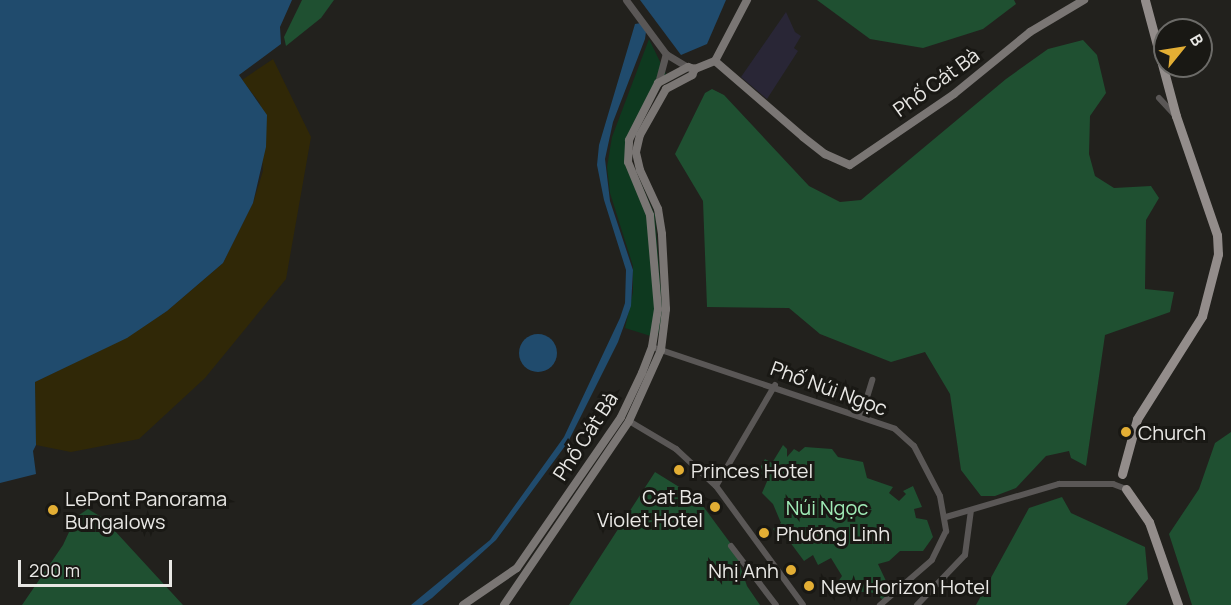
<!DOCTYPE html>
<html>
<head>
<meta charset="utf-8">
<style>
	body { margin:0 }
	#map { position:relative; width:1231px; height:605px; overflow:hidden; background:#22211d; font-family:Manrope,sans-serif }
	div>[style] { position:absolute }
	.commercial>* { inset:0; background:#292636 }
	.green>* { inset:0; background:#0e391f }
	.forest>* { inset:0; background:#1f5031 }
	.sand>* { inset:0; background:#302807 }
	.water>* { inset:0; background:#204b6d }
	.round { border-radius:50% }
	.minor>* { height:6px; margin:-3px; padding:0 3px; transform-origin:3px; border-radius:3px; background:#5a5756 }
	.tertiary>* { height:7px; margin:-3.5px; padding:0 3.5px; transform-origin:3.5px; border-radius:3.5px; background:#5a5756 }
	.secondary>* { height:8px; margin:-4px; padding:0 4px; transform-origin:4px; border-radius:4px; background:#7a7674 }
	.primary>* { height:9px; margin:-4.5px; padding:0 4.5px; transform-origin:4.5px; border-radius:4.5px; background:#938d8b }
	.dots>* { width:16px; height:16px; translate:-50% -50%; box-sizing:border-box; border:3px solid #191814; border-radius:50% }
	span { translate:-50% -50%; white-space:nowrap; text-align:center; line-height:1.15; -webkit-text-stroke:6px #191814; paint-order:stroke }
	.street-label { font-size:20px; color:#e9e8e5 }
	.poi-label { font-size:20px; color:#e9e8e5 }
	.left { translate:0 -50%; text-align:left }
	.right { translate:-100% -50%; text-align:right }
	.park-label { font-size:20px; color:#a0ecb7 }
	.north { position:absolute; left:1153px; top:18px; width:60px; height:60px; box-sizing:border-box; background:#191814; border:2px solid #6c6b68; border-radius:50%; rotate:60deg; font-size:16px; font-weight:700; line-height:24px; text-align:center; color:#e9e8e5 }
	.north::after { content:''; display:block; margin:auto; width:21px; height:27px; background:#e3ae34; clip-path:polygon(50% 0,100% 100%,50% 72%,0 100%) }
	.scale { position:absolute; left:18px; top:560px; width:154px; height:27px; box-sizing:border-box; border:3px solid #e9e8e5; border-top:0; padding-left:8px; font-size:18px; line-height:21px; white-space:nowrap; color:#e9e8e5; -webkit-text-stroke:4px #191814; paint-order:stroke }
</style>
</head>
<body>
<div id="map">
	<div class="commercial">
		<div style="clip-path:polygon(786px 12px,795px 32px,801px 36px,794px 48px,798px 51px,767px 99px,741px 77px)"></div>
	</div>
	<div class="green">
		<div style="clip-path:polygon(649px 39px,666px 74px,625px 147px,655px 215px,663px 317px,657px 338px,625px 328px,633px 292px,633px 266px,610px 193px,607px 167px,612px 137px)"></div>
	</div>
	<div class="forest">
		<div style="clip-path:polygon(302px 0,334px 0,321px 18px,286px 46px,284px 37px)"></div>
		<div style="clip-path:polygon(817px 0,1014px 0,1016px 4px,983px 29px,923px 48px,870px 39px)"></div>
		<div style="clip-path:polygon(1083px 40px,1097px 55px,1106px 93px,1090px 116px,1089px 154px,1095px 176px,1114px 188px,1151px 186px,1159px 198px,1146px 220px,1145px 289px,1174px 292px,1170px 312px,1105px 335px,1086px 466px,1071px 458px,1069px 451px,1046px 456px,1016px 488px,995px 496px,981px 496px,961px 470px,950px 394px,925px 352px,891px 362px,820px 334px,789px 308px,707px 307px,703px 201px,675px 154px,705px 93px,712px 89px,724px 95px,809px 186px,840px 202px,861px 200px,1006px 79px,1048px 49px)"></div>
		<div style="clip-path:polygon(1231px 432px,1231px 605px,1192px 605px,1169px 534px,1199px 489px,1215px 443px)"></div>
		<div style="clip-path:polygon(783px 445px,787px 449px,787px 457px,794px 449px,799px 452px,805px 447px,832px 449px,838px 457px,863px 462px,867px 478px,893px 487px,889px 493px,899px 501px,906px 494px,903px 491px,913px 486px,922px 507px,914px 509px,916px 518px,927px 520px,933px 537px,923px 551px,900px 551px,889px 561px,878px 564px,886px 581px,896px 587px,883px 600px,875px 593px,839px 590px,835px 586px,842px 576px,831px 558px,818px 565px,813px 555px,804px 561px,781px 530px,776px 533px,773px 529px,781px 523px,773px 504px,762px 493px,768px 479px,758px 472px,765px 459px,772px 463px)"></div>
		<div style="clip-path:polygon(655px 472px,697px 498px,734px 548px,747px 586px,760px 605px,569px 605px)"></div>
		<div style="clip-path:polygon(1062px 497px,1071px 513px,1145px 547px,1148px 579px,1126px 605px,976px 605px,1029px 508px)"></div>
		<div style="clip-path:polygon(88px 509px,103px 518px,183px 605px,22px 605px,63px 545px,76px 517px)"></div>
	</div>
	<div class="sand">
		<div style="clip-path:polygon(273px 59px,311px 137px,286px 279px,205px 378px,139px 439px,71px 452px,36px 445px,35px 382px,127px 337px,167px 311px,223px 263px,253px 203px,263px 171px,260px 103px,242px 80px)"></div>
	</div>
	<div class="water">
		<div style="clip-path:polygon(0 0,292px 0,280px 27px,281px 44px,239px 75px,267px 115px,266px 147px,253px 203px,223px 263px,167px 311px,127px 338px,35px 382px,36px 445px,33px 451px,36px 474px,0 483px)"></div>
		<div style="clip-path:polygon(640px 0,726px 0,707px 44px,681px 55px)"></div>
		<div style="clip-path:polygon(641px 23px,646px 32px,645px 39px,613px 122px,605px 159px,610px 201px,633px 270px,631px 306px,618px 342px,568px 442px,496px 540px,432px 598px,422px 605px,411px 605px,490px 540px,564px 437px,620px 318px,625px 303px,626px 270px,604px 200px,597px 165px,599px 145px,635px 24px)"></div>
		<div class="round" style="left:519px;top:334px;width:38px;height:38px"></div>
	</div>
	<div class="minor">
		<div style="left:1159px;top:98px;width:21px;rotate:47deg"></div>
		<div style="left:652px;top:347px;width:256px;rotate:18.6deg"></div>
		<div style="left:895px;top:429px;width:25px;rotate:42deg"></div>
		<div style="left:914px;top:446px;width:56px;rotate:62.5deg"></div>
		<div style="left:940px;top:496px;width:36px;rotate:80deg"></div>
		<div style="left:946px;top:531px;width:32px;rotate:116deg"></div>
		<div style="left:932px;top:560px;width:69px;rotate:139.1deg"></div>
		<div style="left:861px;top:417px;width:39px;rotate:-73deg"></div>
		<div style="left:629px;top:421px;width:55px;rotate:30.8deg"></div>
		<div style="left:676px;top:449px;width:54px;rotate:42.8deg"></div>
		<div style="left:716px;top:486px;width:147px;rotate:53.8deg"></div>
		<div style="left:716px;top:486px;width:117px;rotate:-59.7deg"></div>
		<div style="left:946px;top:517px;width:118px;rotate:-16.3deg"></div>
		<div style="left:1059px;top:484px;width:54px"></div>
		<div style="left:1113px;top:484px;width:14px;rotate:21deg"></div>
		<div style="left:731px;top:546px;width:74px;rotate:52.7deg"></div>
		<div style="left:917px;top:605px;width:69px;rotate:-46.2deg"></div>
		<div style="left:965px;top:555px;width:45px;rotate:-82.4deg"></div>
	</div>
	<div class="tertiary">
		<div style="left:626px;top:0;width:67px;rotate:53.5deg"></div>
		<div style="left:666px;top:54px;width:26px;rotate:31deg"></div>
		<div style="left:658px;top:83px;width:30px;rotate:-75deg"></div>
	</div>
	<div class="secondary">
		<div style="left:715px;top:61px;width:69px;rotate:-62.3deg"></div>
		<div style="left:463px;top:605px;width:65px;rotate:-34.4deg"></div>
		<div style="left:517px;top:568px;width:183px;rotate:-55.4deg"></div>
		<div style="left:621px;top:417px;width:49px;rotate:-64.5deg"></div>
		<div style="left:642px;top:373px;width:28px;rotate:-69deg"></div>
		<div style="left:652px;top:347px;width:38px;rotate:-81deg"></div>
		<div style="left:658px;top:309px;width:94px;rotate:-94.9deg"></div>
		<div style="left:650px;top:215px;width:57px;rotate:-112.5deg"></div>
		<div style="left:628px;top:162px;width:22px;rotate:-87deg"></div>
		<div style="left:629px;top:140px;width:64px;rotate:-63deg"></div>
		<div style="left:658px;top:83px;width:34px;rotate:-28deg"></div>
		<div style="left:688px;top:67px;width:7px;rotate:16deg"></div>
		<div style="left:504px;top:605px;width:222px;rotate:-55.8deg"></div>
		<div style="left:629px;top:421px;width:78px;rotate:-65.7deg"></div>
		<div style="left:661px;top:350px;width:41px;rotate:-83deg"></div>
		<div style="left:666px;top:309px;width:75px;rotate:-93.1deg"></div>
		<div style="left:662px;top:234px;width:25px;rotate:-99deg"></div>
		<div style="left:658px;top:209px;width:43px;rotate:-114.8deg"></div>
		<div style="left:640px;top:170px;width:18px;rotate:-103deg"></div>
		<div style="left:636px;top:152px;width:17px;rotate:-77deg"></div>
		<div style="left:640px;top:135px;width:53px;rotate:-60.5deg"></div>
		<div style="left:666px;top:89px;width:30px;rotate:-28deg"></div>
		<div style="left:692px;top:75px;width:7px;rotate:-63deg"></div>
		<div style="left:695px;top:69px;width:22px;rotate:-22deg"></div>
		<div style="left:715px;top:61px;width:116px;rotate:40.8deg"></div>
		<div style="left:803px;top:137px;width:28px;rotate:38deg"></div>
		<div style="left:825px;top:154px;width:27px;rotate:24deg"></div>
		<div style="left:850px;top:165px;width:126px;rotate:-34.3deg"></div>
		<div style="left:954px;top:94px;width:98px;rotate:-39.2deg"></div>
		<div style="left:1030px;top:32px;width:63px;rotate:-30.7deg"></div>
	</div>
	<div class="primary">
		<div style="left:1122px;top:474px;width:57px;rotate:-74.7deg"></div>
		<div style="left:1137px;top:419px;width:122px;rotate:-57.7deg"></div>
		<div style="left:1202px;top:316px;width:64px;rotate:-75.5deg"></div>
		<div style="left:1218px;top:254px;width:19px;rotate:-93deg"></div>
		<div style="left:1217px;top:235px;width:126px;rotate:-109deg"></div>
		<div style="left:1176px;top:116px;width:120px;rotate:-105deg"></div>
		<div style="left:1126px;top:489px;width:40px;rotate:55.1deg"></div>
		<div style="left:1149px;top:522px;width:88px;rotate:70.7deg"></div>
	</div>
	<div class="dots">
		<div style="left:1126px;top:432px;background:#e3ae34"></div>
		<div style="left:679px;top:470px;background:#e3ae34"></div>
		<div style="left:715px;top:507px;background:#e3ae34"></div>
		<div style="left:53px;top:510px;background:#e3ae34"></div>
		<div style="left:764px;top:533px;background:#e3ae34"></div>
		<div style="left:791px;top:570px;background:#e3ae34"></div>
		<div style="left:809px;top:586px;background:#e3ae34"></div>
	</div>
	<div class="street-label">
		<span style="left:936px;top:82px;rotate:-36deg">Phố Cát Bà</span>
		<span style="left:829px;top:388px;rotate:20deg">Phố Núi Ngọc</span>
		<span style="left:585px;top:436px;rotate:-57deg">Phố Cát Bà</span>
	</div>
	<div class="poi-label">
		<span class="left" style="left:1138px;top:432px">Church</span>
		<span class="left" style="left:691px;top:470px">Princes Hotel</span>
		<span class="right" style="left:703px;top:508px">Cat Ba<br>Violet Hotel</span>
		<span class="left" style="left:65px;top:510px">LePont Panorama<br>Bungalows</span>
		<span class="left" style="left:776px;top:533px">Phương Linh</span>
		<span class="right" style="left:779px;top:570px">Nhị Anh</span>
		<span class="left" style="left:821px;top:586px">New Horizon Hotel</span>
	</div>
	<div class="park-label">
		<span style="left:827px;top:507px">Núi Ngọc</span>
	</div>
	<div class="north">B</div>
	<div class="scale">200 m</div>
</div>
</body>
</html>
